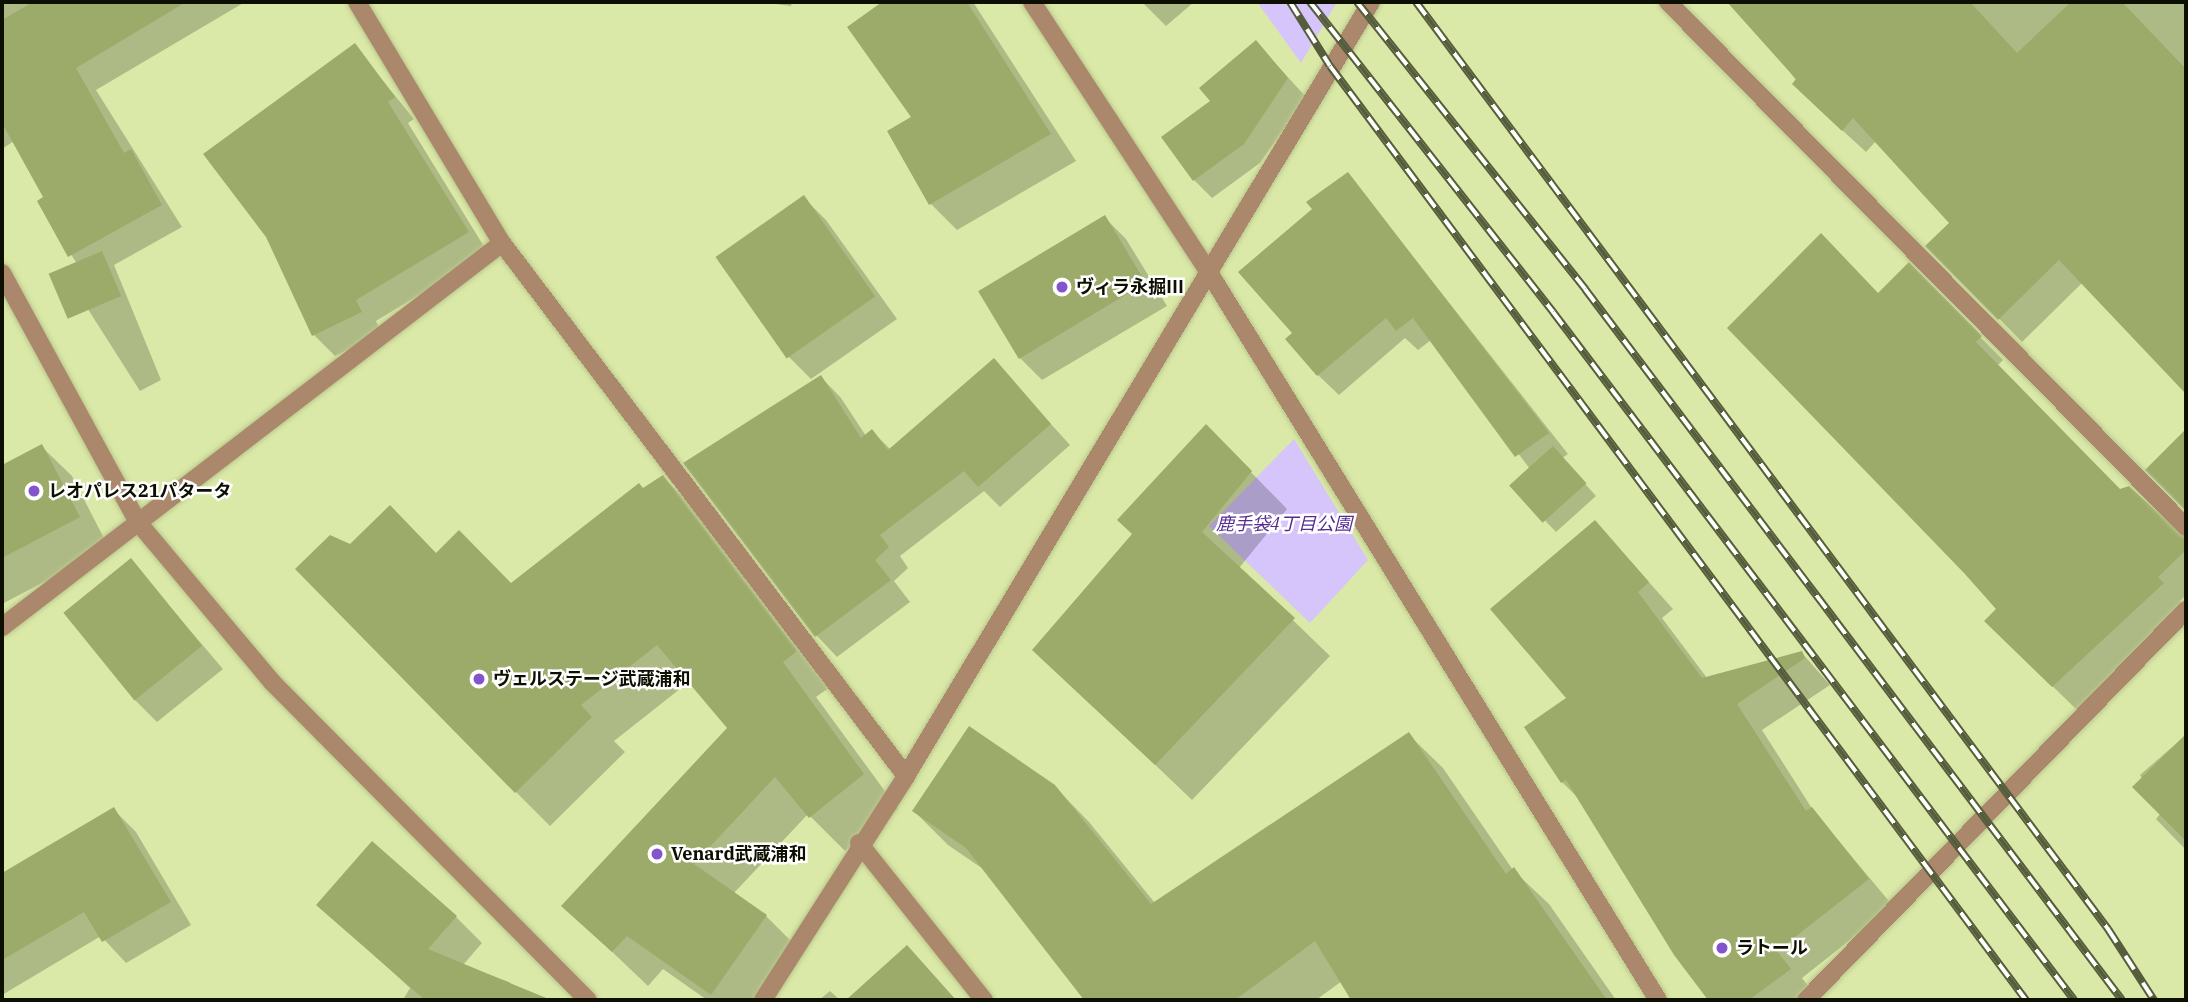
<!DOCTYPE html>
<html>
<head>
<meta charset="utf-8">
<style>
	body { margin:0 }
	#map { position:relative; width:2188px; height:1002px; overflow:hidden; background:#dae9a7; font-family:"IBM Plex Serif","Noto Sans JP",serif }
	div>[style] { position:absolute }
	.green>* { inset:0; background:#d5c5fa }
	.shadow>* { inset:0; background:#0003 }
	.building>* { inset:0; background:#9caa6a; transform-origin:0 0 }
	.roads { filter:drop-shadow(0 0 2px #b9c68c) drop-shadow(0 0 2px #b9c68c) }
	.minor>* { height:18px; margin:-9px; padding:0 9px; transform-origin:9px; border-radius:9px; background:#ab876c }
	.rail>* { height:8px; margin-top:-4px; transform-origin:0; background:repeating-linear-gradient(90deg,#fff 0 16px,#565d3c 0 32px); box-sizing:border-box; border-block:2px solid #565d3c }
	.dots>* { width:19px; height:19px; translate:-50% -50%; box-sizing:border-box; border:4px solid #fff; border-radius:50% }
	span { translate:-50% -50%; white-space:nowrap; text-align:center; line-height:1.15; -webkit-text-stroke:5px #fff; paint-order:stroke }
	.poi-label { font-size:18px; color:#0d1000; font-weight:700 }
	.left { translate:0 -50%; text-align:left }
	.park-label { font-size:18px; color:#572b92; font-style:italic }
	.frame { position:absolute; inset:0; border:4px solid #0d1000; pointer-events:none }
</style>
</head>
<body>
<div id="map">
	<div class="green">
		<div style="clip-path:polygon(1257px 2px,1337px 2px,1301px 63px)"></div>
		<div style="clip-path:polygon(1294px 439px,1368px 560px,1310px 623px,1209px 526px)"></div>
	</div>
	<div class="shadow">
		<div style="clip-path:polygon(2px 2px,245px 2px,96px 90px,182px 227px,114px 265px,161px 380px,140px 391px,63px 270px,77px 264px,39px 202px,46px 198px,14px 141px,2px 149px)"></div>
		<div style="clip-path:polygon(761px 2px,792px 2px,791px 6px)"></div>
		<div style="clip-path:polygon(884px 2px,973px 2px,1076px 161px,957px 230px,931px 204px)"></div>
		<div style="clip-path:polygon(1142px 2px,1194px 2px,1166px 26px)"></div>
		<div style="clip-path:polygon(1735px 2px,2186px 2px,2186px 392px,2082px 283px,2022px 342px,1928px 246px,1951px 223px,1876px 141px,1866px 152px,1817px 107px)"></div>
		<div style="clip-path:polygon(1256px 42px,1306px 97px,1260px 163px,1212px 198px,1194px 180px,1212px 101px)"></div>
		<div style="clip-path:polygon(354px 45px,414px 119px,408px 123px,488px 253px,376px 321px,382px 334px,335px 356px,314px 335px,267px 236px)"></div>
		<div style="clip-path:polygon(1348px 174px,1568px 454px,1562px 458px,1596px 496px,1556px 532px,1512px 486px,1530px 469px,1431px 340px,1418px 350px,1405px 338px,1339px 395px,1318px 375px,1294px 333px,1314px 209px)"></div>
		<div style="clip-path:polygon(804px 198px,826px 220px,897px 319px,811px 379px,789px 357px)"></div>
		<div style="clip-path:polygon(1104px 217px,1126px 239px,1167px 306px,1042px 380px,1020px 358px,980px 292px)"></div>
		<div style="clip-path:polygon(1909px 265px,2003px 360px,1997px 366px,2120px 491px,2186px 539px,2186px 595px,2180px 601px,2186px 607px,2076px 709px,2009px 644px,1878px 294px)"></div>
		<div style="clip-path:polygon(993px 360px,1070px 445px,1000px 507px,984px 491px,900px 556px,908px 568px,894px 581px,910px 602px,837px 657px,817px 636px,685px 463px,821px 377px,841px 398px,866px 436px,872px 431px,891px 450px)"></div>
		<div style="clip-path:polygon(1206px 426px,1287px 509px,1239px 568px,1330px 656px,1192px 800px,1035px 650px,1134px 535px)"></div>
		<div style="clip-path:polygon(41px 446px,72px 476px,109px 548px,2px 604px,2px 467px)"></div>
		<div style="clip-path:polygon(663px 477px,698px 512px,830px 687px,816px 697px,898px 809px,845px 851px,808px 814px,734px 893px,766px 916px,801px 951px,766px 1000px,707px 1000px,663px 969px,648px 986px,564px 906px,729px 728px,690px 681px,614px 741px,625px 752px,550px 826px,516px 792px,350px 546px,437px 555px,511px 585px)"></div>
		<div style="clip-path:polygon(1595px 522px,1673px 609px,1662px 618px,1707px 678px,1802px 653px,1830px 685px,1762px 730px,1813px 810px,1893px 906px,1802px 978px,1815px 995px,1808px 1000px,1710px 1000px,1675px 954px,1580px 800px,1562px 782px)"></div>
		<div style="clip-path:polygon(131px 561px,223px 669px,157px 722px,135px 700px)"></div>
		<div style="clip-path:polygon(1408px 734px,1443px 768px,1513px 870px,1549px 904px,1616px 1000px,1353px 1000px,1342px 981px,1316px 1000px,1086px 1000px,986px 871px,948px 845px,914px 811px,1054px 786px,1089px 822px,1155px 903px)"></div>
		<div style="clip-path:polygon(2186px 735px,2186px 850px,2156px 819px,2161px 813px,2140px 775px)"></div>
		<div style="clip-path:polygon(114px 810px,136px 832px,191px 925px,126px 963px,101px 936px,2px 995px,2px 875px)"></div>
		<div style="clip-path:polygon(319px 905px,456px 917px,482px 943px,463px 965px,509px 982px,527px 1000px,403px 1000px,410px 988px)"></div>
		<div style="clip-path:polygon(907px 948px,956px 1000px,848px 1000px)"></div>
		<div style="clip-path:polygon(830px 991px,840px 1000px,819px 1000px)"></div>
	</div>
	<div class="building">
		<div style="clip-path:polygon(33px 2px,186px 2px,76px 68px,124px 153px,131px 149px,162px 205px,68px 257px,37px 201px,43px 197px,2px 123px,2px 20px)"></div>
		<div style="clip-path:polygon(882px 2px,967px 2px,1051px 134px,929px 205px,887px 131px,911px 117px,847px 27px)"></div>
		<div style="clip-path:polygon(1727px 2px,1970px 2px,2017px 53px,2071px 2px,2122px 2px,2186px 69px,2186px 394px,2059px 260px,1998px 320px,1925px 246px,1949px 223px,1853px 118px,1842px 131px,1792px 84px,1796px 79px)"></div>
		<div style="clip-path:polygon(1256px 40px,1288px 78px,1244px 144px,1193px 181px,1161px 137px,1210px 101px,1199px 88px)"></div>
		<div style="clip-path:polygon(355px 43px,395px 97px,388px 102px,469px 232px,356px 300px,362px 312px,312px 336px,266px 237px,203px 154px)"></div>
		<div style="clip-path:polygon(1348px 172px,1549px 433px,1515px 457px,1413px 318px,1396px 331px,1386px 318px,1317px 376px,1285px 339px,1292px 333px,1238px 272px,1312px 209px,1306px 202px)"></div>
		<div style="left:804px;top:195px;width:124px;height:108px;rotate:55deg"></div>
		<div style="left:1105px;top:215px;width:79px;height:148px;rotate:59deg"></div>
		<div style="clip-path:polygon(1821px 233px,1878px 293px,1909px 262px,1982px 336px,1976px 342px,2120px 489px,2129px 486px,2186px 538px,2186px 550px,2158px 577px,2164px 583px,2052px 687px,1984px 621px,1996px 609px,1964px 573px,1727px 328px)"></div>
		<div style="left:102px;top:251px;width:49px;height:58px;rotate:67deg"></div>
		<div style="clip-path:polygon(994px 358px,1051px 424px,978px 487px,964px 471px,880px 535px,889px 547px,875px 560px,891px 580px,815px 637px,683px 463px,821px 375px,861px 438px,872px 429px,888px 450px)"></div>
		<div style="clip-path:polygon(1206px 424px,1252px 471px,1202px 532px,1295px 618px,1155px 765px,1032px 650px,1132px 534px,1117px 520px)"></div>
		<div style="clip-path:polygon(2186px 429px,2186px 511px,2145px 470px)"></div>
		<div style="clip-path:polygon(42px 444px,80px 517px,2px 558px,2px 465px)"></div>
		<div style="left:1553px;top:446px;width:50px;height:59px;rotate:48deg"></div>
		<div style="clip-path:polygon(663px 475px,797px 651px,783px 662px,864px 774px,809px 818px,775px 777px,694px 864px,767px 915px,711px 995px,627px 936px,612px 952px,561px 906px,727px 728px,657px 645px,581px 705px,592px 717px,515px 793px,295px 569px,330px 535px,350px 544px,390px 505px,436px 553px,459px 530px,511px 583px,639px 483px,643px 488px)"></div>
		<div style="clip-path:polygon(1595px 520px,1649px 582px,1638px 592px,1702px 678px,1802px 651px,1805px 658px,1737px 704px,1806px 811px,1812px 807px,1869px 879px,1777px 951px,1791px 969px,1749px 1000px,1708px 1000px,1674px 955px,1566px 780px,1561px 783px,1524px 727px,1566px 698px,1490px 609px)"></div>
		<div style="left:131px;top:558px;width:113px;height:87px;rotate:51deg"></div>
		<div style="clip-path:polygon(969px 726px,1055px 785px,1151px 904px,1409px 732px,1506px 874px,1514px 867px,1607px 1000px,1351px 1000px,1315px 941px,1235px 1000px,1084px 1000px,966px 848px,912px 811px)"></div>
		<div style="clip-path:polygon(2186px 734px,2186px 841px,2132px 787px)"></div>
		<div style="clip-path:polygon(114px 807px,171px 902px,102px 942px,84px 912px,2px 960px,2px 873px)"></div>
		<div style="clip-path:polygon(372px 841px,457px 916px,428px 949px,551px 1000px,425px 1000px,316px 905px)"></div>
		<div style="clip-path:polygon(907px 945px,956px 1000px,846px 1000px)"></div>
	</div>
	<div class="roads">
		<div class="minor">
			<div style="left:357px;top:2px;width:281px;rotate:59deg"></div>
			<div style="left:502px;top:243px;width:669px;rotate:52.84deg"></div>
			<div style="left:1032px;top:2px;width:325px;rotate:56.8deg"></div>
			<div style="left:1210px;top:274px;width:853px;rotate:58.32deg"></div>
			<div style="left:1668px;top:2px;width:738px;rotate:45.38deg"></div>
			<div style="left:2px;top:273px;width:282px;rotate:61.4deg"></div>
			<div style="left:137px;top:521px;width:210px;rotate:50deg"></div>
			<div style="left:272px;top:682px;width:448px;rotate:45.2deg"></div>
			<div style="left:2px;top:627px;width:630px;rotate:-37.52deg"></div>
			<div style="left:859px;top:843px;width:201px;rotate:51.5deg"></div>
			<div style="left:763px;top:1000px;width:266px;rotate:-57.4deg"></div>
			<div style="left:906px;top:776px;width:903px;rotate:-59deg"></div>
			<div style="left:1806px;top:1000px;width:545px;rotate:-45.74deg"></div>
		</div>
	</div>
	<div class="rail">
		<div style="left:1290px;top:2px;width:75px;rotate:58deg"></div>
		<div style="left:1330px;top:66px;width:1165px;rotate:53.31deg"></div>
		<div style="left:1310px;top:2px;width:394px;rotate:51.9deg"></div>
		<div style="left:1553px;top:312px;width:863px;rotate:52.86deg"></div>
		<div style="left:1357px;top:2px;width:367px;rotate:51.5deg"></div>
		<div style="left:1585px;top:289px;width:891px;rotate:52.94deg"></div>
		<div style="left:1416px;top:2px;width:1157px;rotate:53.26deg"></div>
		<div style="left:2108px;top:929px;width:85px;rotate:57.1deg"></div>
	</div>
	<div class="dots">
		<div style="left:1062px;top:287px;background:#8454cd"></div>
		<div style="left:34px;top:491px;background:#8454cd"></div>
		<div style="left:479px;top:679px;background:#8454cd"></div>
		<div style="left:657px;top:854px;background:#8454cd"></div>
		<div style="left:1722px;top:948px;background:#8454cd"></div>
	</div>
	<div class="poi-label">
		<span class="left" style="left:1076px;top:287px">ヴィラ永掘Ⅲ</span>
		<span class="left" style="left:48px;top:491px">レオパレス21パタータ</span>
		<span class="left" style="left:493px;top:679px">ヴェルステージ武蔵浦和</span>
		<span class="left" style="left:671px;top:854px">Venard武蔵浦和</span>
		<span class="left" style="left:1736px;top:948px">ラトール</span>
	</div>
	<div class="park-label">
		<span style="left:1284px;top:524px">鹿手袋4丁目公園</span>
	</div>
	<div class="frame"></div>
</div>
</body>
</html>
